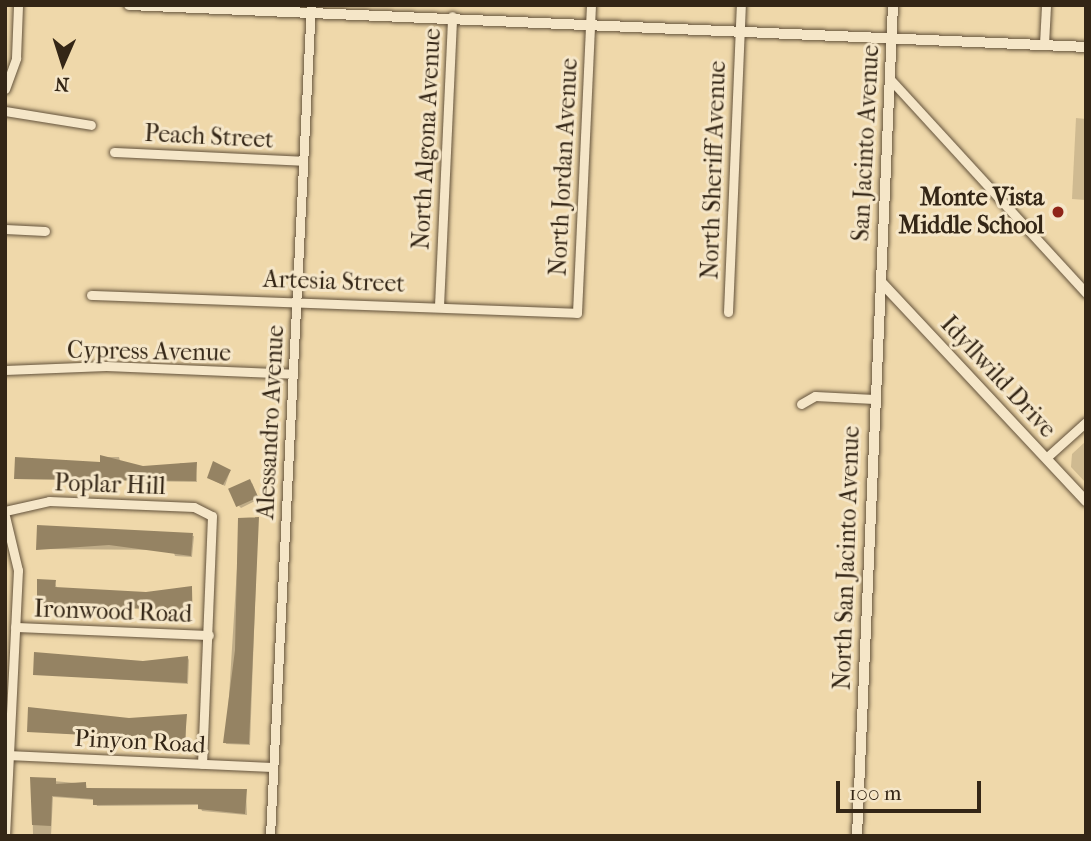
<!DOCTYPE html>
<html>
<head>
<meta charset="utf-8">
<style>
	body { margin:0 }
	#map { position:relative; width:1091px; height:841px; overflow:hidden; background:#efd8aa; font-family:"IM FELL French Canon",serif }
	div>[style] { position:absolute }
	.green>* { inset:0; background:#cfba91 }
	.shadow>* { inset:0; background:#0003 }
	.building>* { inset:0; background:#958363; transform-origin:0 0 }
	.roads { filter:drop-shadow(0 0 2px #63523b) drop-shadow(0 0 2px #63523b) }
	.minor>* { height:9px; margin:-4.5px; padding:0 4.5px; transform-origin:4.5px; border-radius:4.5px; background:#f5e6c8 }
	.tertiary>* { height:10px; margin:-5px; padding:0 5px; transform-origin:5px; border-radius:5px; background:#f5e6c8 }
	.dots>* { width:19px; height:19px; translate:-50% -50%; box-sizing:border-box; border:4px solid #f5e6c8; border-radius:50% }
	span { translate:-50% -50%; white-space:nowrap; text-align:center; line-height:1.15; -webkit-text-stroke:6px #f5e6c8; paint-order:stroke }
	.street-label { font-size:24px; color:#342616 }
	.poi-label { font-size:24px; color:#342616; font-weight:700 }
	.right { translate:-100% -50%; text-align:right }
	.frame { position:absolute; inset:0; border:7px solid #342616; pointer-events:none }
	.north { position:absolute; left:28px; top:28px; width:70px; height:70px; -webkit-text-stroke:5px #f5e6c8; paint-order:stroke; rotate:183deg; font-size:19px; font-weight:700; line-height:28px; text-align:center; color:#342616 }
	.north::after { content:''; display:block; margin:auto; width:24px; height:32px; background:#342616; clip-path:polygon(50% 0,100% 100%,50% 72%,0 100%) }
	.scale { position:absolute; left:836px; top:781px; width:145px; height:32px; box-sizing:border-box; border:4px solid #342616; border-top:0; padding-left:9px; font-size:21px; line-height:24px; white-space:nowrap; color:#342616; -webkit-text-stroke:5px #f5e6c8; paint-order:stroke }
</style>
</head>
<body>
<div id="map">
	<div class="green">
		<div style="clip-path:polygon(1076px 118px,1086px 119px,1086px 200px,1072px 199px)"></div>
		<div style="clip-path:polygon(1086px 441px,1086px 483px,1071px 467px,1072px 454px)"></div>
	</div>
	<div class="shadow">
		<div style="clip-path:polygon(102px 457px,119px 457px,121px 465px,179px 469px,180px 463px,196px 464px,197px 482px,16px 479px,101px 464px)"></div>
		<div style="clip-path:polygon(230px 471px,225px 486px,209px 478px)"></div>
		<div style="clip-path:polygon(252px 483px,259px 499px,241px 508px,239px 506px)"></div>
		<div style="clip-path:polygon(258px 519px,250px 745px,226px 744px,240px 520px)"></div>
		<div style="clip-path:polygon(194px 536px,192px 557px,175px 556px,173px 550px,38px 549px)"></div>
		<div style="clip-path:polygon(55px 582px,57px 589px,146px 593px,192px 588px,193px 612px,40px 604px)"></div>
		<div style="clip-path:polygon(189px 660px,188px 684px,35px 674px,188px 658px)"></div>
		<div style="clip-path:polygon(186px 716px,186px 741px,29px 731px,129px 719px)"></div>
		<div style="clip-path:polygon(32px 779px,86px 784px,87px 789px,246px 791px,247px 815px,202px 811px,200px 805px,97px 806px,95px 800px,53px 797px,51px 836px,33px 836px)"></div>
	</div>
	<div class="building">
		<div style="clip-path:polygon(100px 455px,143px 466px,197px 462px,196px 481px,14px 479px,15px 457px,100px 462px)"></div>
		<div style="clip-path:polygon(213px 461px,231px 470px,223px 485px,207px 478px)"></div>
		<div style="left:250px;top:479px;width:20px;height:24px;rotate:66deg"></div>
		<div style="clip-path:polygon(259px 517px,249px 744px,223px 743px,235px 650px,238px 518px)"></div>
		<div style="clip-path:polygon(37px 525px,193px 533px,191px 556px,109px 545px,36px 550px)"></div>
		<div style="clip-path:polygon(37px 579px,56px 580px,55px 587px,146px 592px,192px 586px,192px 611px,37px 603px)"></div>
		<div style="clip-path:polygon(34px 652px,143px 661px,188px 656px,187px 683px,33px 675px)"></div>
		<div style="clip-path:polygon(28px 707px,129px 718px,187px 714px,185px 740px,27px 732px)"></div>
		<div style="clip-path:polygon(30px 777px,56px 778px,56px 784px,86px 782px,86px 788px,247px 789px,245px 814px,198px 809px,198px 804px,93px 805px,93px 799px,52px 796px,51px 826px,32px 825px)"></div>
	</div>
	<div class="roads">
		<div class="minor">
			<div style="left:1044px;top:44px;width:39px;rotate:-87deg"></div>
			<div style="left:890px;top:79px;width:290px;rotate:47.5deg"></div>
			<div style="left:5px;top:89px;width:33px;rotate:-70deg"></div>
			<div style="left:16px;top:58px;width:53px;rotate:-87.8deg"></div>
			<div style="left:5px;top:111px;width:87px;rotate:9.2deg"></div>
			<div style="left:114px;top:152px;width:189px;rotate:2.7deg"></div>
			<div style="left:5px;top:229px;width:40px;rotate:2.9deg"></div>
			<div style="left:91px;top:295px;width:486px;rotate:2.1deg"></div>
			<div style="left:577px;top:313px;width:308px;rotate:-87.4deg"></div>
			<div style="left:439px;top:306px;width:290px;rotate:-87.4deg"></div>
			<div style="left:728px;top:312px;width:307px;rotate:-87.6deg"></div>
			<div style="left:5px;top:370px;width:101px;rotate:-2.3deg"></div>
			<div style="left:106px;top:366px;width:187px;rotate:2.4deg"></div>
			<div style="left:801px;top:404px;width:16px;rotate:-30deg"></div>
			<div style="left:815px;top:396px;width:59px;rotate:2.9deg"></div>
			<div style="left:1046px;top:458px;width:54px;rotate:-42deg"></div>
			<div style="left:5px;top:511px;width:45px;rotate:-12.8deg"></div>
			<div style="left:49px;top:501px;width:145px;rotate:2.4deg"></div>
			<div style="left:194px;top:507px;width:20px;rotate:27deg"></div>
			<div style="left:212px;top:516px;width:248px;rotate:92.3deg"></div>
			<div style="left:5px;top:516px;width:56px;rotate:76.5deg"></div>
			<div style="left:18px;top:570px;width:266px;rotate:92.8deg"></div>
			<div style="left:15px;top:627px;width:194px;rotate:2.4deg"></div>
			<div style="left:6px;top:755px;width:267px;rotate:2.6deg"></div>
			<div style="left:270px;top:836px;width:832px;rotate:-87.18deg"></div>
		</div>
		<div class="tertiary">
			<div style="left:129px;top:5px;width:958px;rotate:2.51deg"></div>
			<div style="left:881px;top:282px;width:300px;rotate:46.9deg"></div>
			<div style="left:857px;top:836px;width:832px;rotate:-87.52deg"></div>
		</div>
	</div>
	<div class="dots">
		<div style="left:1058px;top:212px;background:#8f2418"></div>
	</div>
	<div class="street-label">
		<span style="left:209px;top:137px;rotate:3deg">Peach Street</span>
		<span style="left:427px;top:139px;rotate:-87deg">North Algona Avenue</span>
		<span style="left:866px;top:143px;rotate:-87deg">San Jacinto Avenue</span>
		<span style="left:564px;top:167px;rotate:-87deg">North Jordan Avenue</span>
		<span style="left:714px;top:170px;rotate:-88deg">North Sheriff Avenue</span>
		<span style="left:334px;top:282px;rotate:2deg">Artesia Street</span>
		<span style="left:149px;top:352px;rotate:1deg">Cypress Avenue</span>
		<span style="left:998px;top:377px;rotate:47deg">Idyllwild Drive</span>
		<span style="left:271px;top:422px;rotate:-87deg">Alessandro Avenue</span>
		<span style="left:110px;top:485px;rotate:2deg">Poplar Hill</span>
		<span style="left:847px;top:558px;rotate:-88deg">North San Jacinto Avenue</span>
		<span style="left:113px;top:612px;rotate:2deg">Ironwood Road</span>
		<span style="left:140px;top:742px;rotate:3deg">Pinyon Road</span>
	</div>
	<div class="poi-label">
		<span class="right" style="left:1044px;top:212px">Monte Vista<br>Middle School</span>
	</div>
	<div class="frame"></div>
	<div class="north">N</div>
	<div class="scale">100 m</div>
</div>
</body>
</html>
